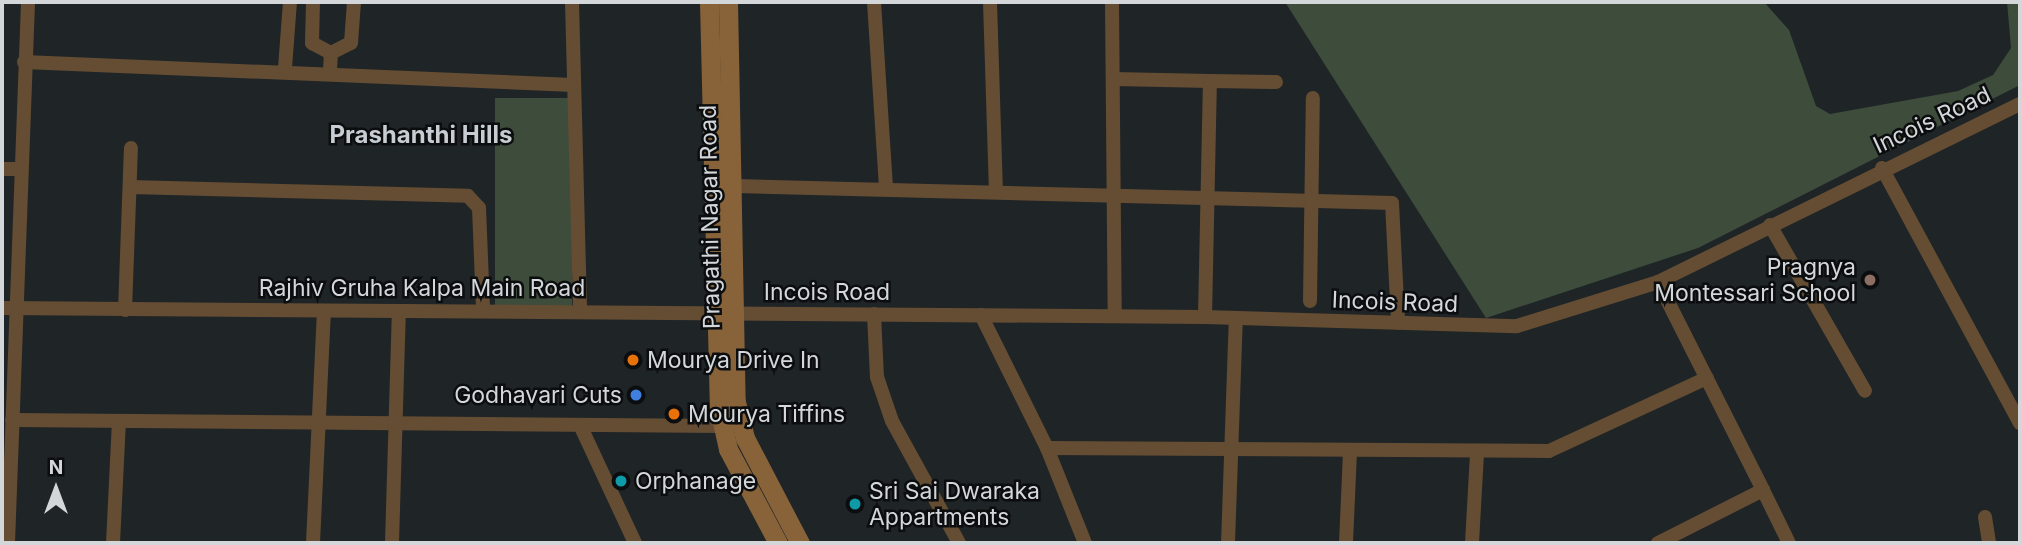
<!DOCTYPE html>
<html>
<head>
<meta charset="utf-8">
<style>
	body { margin:0 }
	#map { position:relative; width:2022px; height:545px; overflow:hidden; background:#1f2427; font-family:Inter,sans-serif }
	div>[style] { position:absolute }
	.green>* { inset:0; background:#3d4c3b; transform-origin:0 0 }
	.street>* { height:14px; margin:-7px; padding:0 7px; transform-origin:7px; border-radius:7px; background:#644d33 }
	.secondary>* { height:19px; margin:-9.5px; padding:0 9.5px; transform-origin:9.5px; border-radius:9.5px; background:#886339 }
	.dots>* { width:19px; height:19px; translate:-50% -50%; box-sizing:border-box; border:4px solid #0b0d0e; border-radius:50% }
	span { translate:-50% -50%; white-space:nowrap; text-align:center; line-height:1.15; -webkit-text-stroke:5px #0b0d0e; paint-order:stroke }
	.street-label { font-size:23px; color:#d4d7da }
	.poi-label { font-size:23px; color:#d4d7da }
	.right { translate:-100% -50%; text-align:right }
	.left { translate:0 -50%; text-align:left }
	.neighbourhood-label { font-size:24px; color:#c7cdd2; font-weight:700 }
	.frame { position:absolute; inset:0; border:4px solid #d4d7da; pointer-events:none }
	.north { position:absolute; left:21px; top:454px; width:70px; height:70px; -webkit-text-stroke:5px #0b0d0e; paint-order:stroke; rotate:0deg; font-size:19px; font-weight:700; line-height:28px; text-align:center; color:#d4d7da }
	.north::after { content:''; display:block; margin:auto; width:24px; height:32px; background:#d4d7da; clip-path:polygon(50% 0,100% 100%,50% 72%,0 100%) }
</style>
</head>
<body>
<div id="map">
	<div class="green">
		<div style="clip-path:polygon(1285px 2px,1764px 2px,1789px 30px,1816px 106px,1830px 114px,1958px 91px,1993px 75px,2011px 48px,2007px 2px,2020px 2px,2020px 85px,1698px 248px,1486px 318px)"></div>
		<div style="left:495px;top:98px;width:77px;height:208px"></div>
	</div>
	<div class="street">
		<div style="left:313px;top:2px;width:41px;rotate:91.4deg"></div>
		<div style="left:312px;top:43px;width:21px;rotate:28deg"></div>
		<div style="left:572px;top:2px;width:309px;rotate:88.5deg"></div>
		<div style="left:874px;top:2px;width:187px;rotate:86.3deg"></div>
		<div style="left:990px;top:2px;width:190px;rotate:88.2deg"></div>
		<div style="left:1112px;top:2px;width:314px;rotate:89.5deg"></div>
		<div style="left:24px;top:62px;width:550px;rotate:2.39deg"></div>
		<div style="left:285px;top:68px;width:66px;rotate:-85.7deg"></div>
		<div style="left:330px;top:71px;width:18px;rotate:-87deg"></div>
		<div style="left:331px;top:53px;width:22px;rotate:-27deg"></div>
		<div style="left:351px;top:43px;width:41px;rotate:-85.8deg"></div>
		<div style="left:1114px;top:79px;width:96px;rotate:1.2deg"></div>
		<div style="left:1882px;top:168px;width:290px;rotate:61.6deg"></div>
		<div style="left:2px;top:169px;width:17px"></div>
		<div style="left:736px;top:186px;width:656px;rotate:1.48deg"></div>
		<div style="left:1392px;top:203px;width:120px;rotate:87.1deg"></div>
		<div style="left:130px;top:187px;width:338px;rotate:1.5deg"></div>
		<div style="left:468px;top:196px;width:16px;rotate:47deg"></div>
		<div style="left:479px;top:208px;width:101px;rotate:87.7deg"></div>
		<div style="left:1770px;top:225px;width:191px;rotate:60.2deg"></div>
		<div style="left:1658px;top:282px;width:233px;rotate:63.2deg"></div>
		<div style="left:1763px;top:490px;width:118px;rotate:153.2deg"></div>
		<div style="left:1310px;top:301px;width:203px;rotate:-89.2deg"></div>
		<div style="left:2px;top:308px;width:1203px;rotate:0.43deg"></div>
		<div style="left:1205px;top:317px;width:312px;rotate:1.7deg"></div>
		<div style="left:1517px;top:326px;width:148px;rotate:-17.3deg"></div>
		<div style="left:1658px;top:282px;width:403px;rotate:-26.2deg"></div>
		<div style="left:125px;top:310px;width:162px;rotate:-87.9deg"></div>
		<div style="left:874px;top:314px;width:63px;rotate:87.3deg"></div>
		<div style="left:877px;top:377px;width:46px;rotate:71.2deg"></div>
		<div style="left:892px;top:421px;width:139px;rotate:61.2deg"></div>
		<div style="left:981px;top:315px;width:148px;rotate:63.6deg"></div>
		<div style="left:1047px;top:448px;width:102px;rotate:68.2deg"></div>
		<div style="left:1205px;top:317px;width:236px;rotate:-88.8deg"></div>
		<div style="left:1210px;top:81px;width:66px;rotate:0.9deg"></div>
		<div style="left:12px;top:420px;width:710px;rotate:0.48deg"></div>
		<div style="left:580px;top:425px;width:130px;rotate:65deg"></div>
		<div style="left:1047px;top:448px;width:502px;rotate:0.34deg"></div>
		<div style="left:1549px;top:451px;width:174px;rotate:-24.8deg"></div>
		<div style="left:1763px;top:490px;width:59px;rotate:63.9deg"></div>
		<div style="left:1985px;top:517px;width:26px;rotate:81deg"></div>
		<div style="left:8px;top:543px;width:541px;rotate:-87.88deg"></div>
		<div style="left:113px;top:543px;width:122px;rotate:-87.2deg"></div>
		<div style="left:313px;top:543px;width:232px;rotate:-87.3deg"></div>
		<div style="left:392px;top:543px;width:231px;rotate:-88.3deg"></div>
		<div style="left:1228px;top:543px;width:224px;rotate:-88deg"></div>
		<div style="left:1346px;top:543px;width:90px;rotate:-87.5deg"></div>
		<div style="left:1472px;top:543px;width:89px;rotate:-86.8deg"></div>
	</div>
	<div class="secondary">
		<div style="left:709px;top:2px;width:406px;rotate:88.6deg"></div>
		<div style="left:719px;top:408px;width:42px;rotate:77.6deg"></div>
		<div style="left:728px;top:449px;width:106px;rotate:62deg"></div>
		<div style="left:728px;top:2px;width:400px;rotate:88.9deg"></div>
		<div style="left:736px;top:402px;width:37px;rotate:76deg"></div>
		<div style="left:745px;top:438px;width:119px;rotate:62.4deg"></div>
	</div>
	<div class="dots">
		<div style="left:1870px;top:280px;background:#8d6e63"></div>
		<div style="left:633px;top:360px;background:#e8710a"></div>
		<div style="left:636px;top:395px;background:#3f7fe0"></div>
		<div style="left:674px;top:414px;background:#e8710a"></div>
		<div style="left:621px;top:481px;background:#0f9aa8"></div>
		<div style="left:855px;top:504px;background:#0f9aa8"></div>
	</div>
	<div class="street-label">
		<span style="left:1932px;top:120px;rotate:-25deg">Incois Road</span>
		<span style="left:710px;top:217px;rotate:-91deg">Pragathi Nagar Road</span>
		<span style="left:422px;top:288px">Rajhiv Gruha Kalpa Main Road</span>
		<span style="left:827px;top:292px">Incois Road</span>
		<span style="left:1395px;top:302px;rotate:2deg">Incois Road</span>
	</div>
	<div class="poi-label">
		<span class="right" style="left:1856px;top:280px">Pragnya<br>Montessari School</span>
		<span class="left" style="left:647px;top:360px">Mourya Drive In</span>
		<span class="right" style="left:622px;top:395px">Godhavari Cuts</span>
		<span class="left" style="left:688px;top:414px">Mourya Tiffins</span>
		<span class="left" style="left:635px;top:481px">Orphanage</span>
		<span class="left" style="left:869px;top:504px">Sri Sai Dwaraka<br>Appartments</span>
	</div>
	<div class="neighbourhood-label">
		<span style="left:421px;top:135px">Prashanthi Hills</span>
	</div>
	<div class="frame"></div>
	<div class="north">N</div>
</div>
</body>
</html>
